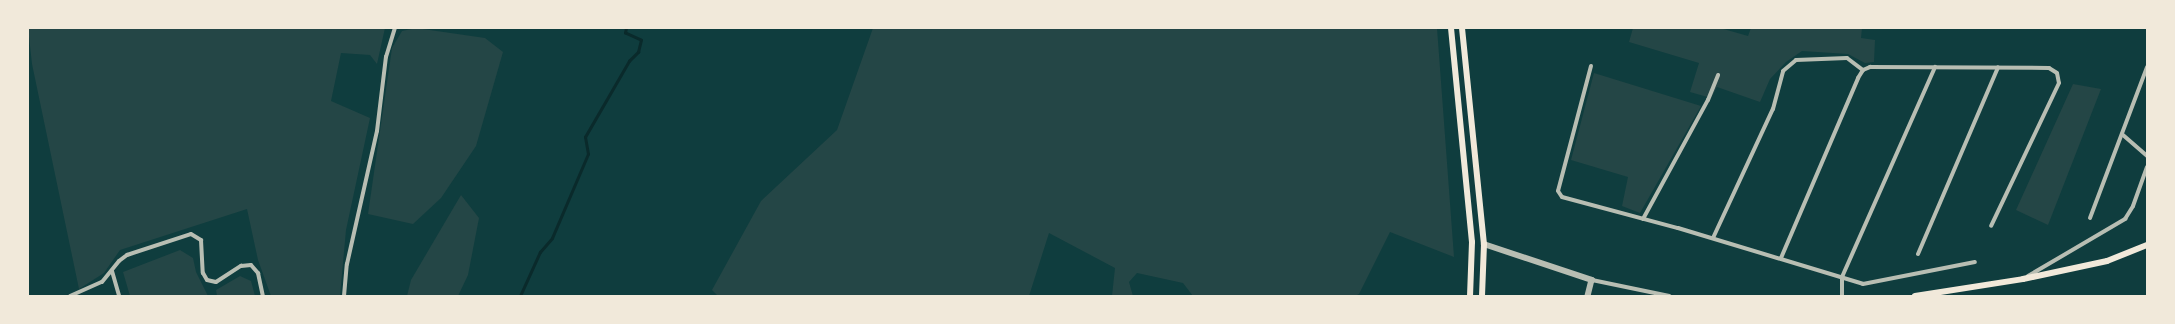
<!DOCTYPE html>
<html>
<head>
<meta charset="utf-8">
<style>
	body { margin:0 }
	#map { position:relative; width:2175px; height:324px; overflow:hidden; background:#0f3d3e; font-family:Spectral,serif }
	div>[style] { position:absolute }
	.green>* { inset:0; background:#244646 }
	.stream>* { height:2.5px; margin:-1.25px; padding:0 1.25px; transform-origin:1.25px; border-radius:1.25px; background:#0a2a2b }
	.minor>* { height:4px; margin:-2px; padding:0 2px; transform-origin:2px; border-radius:2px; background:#b8beb3 }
	.tertiary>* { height:5.5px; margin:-2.75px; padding:0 2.75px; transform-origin:2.75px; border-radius:2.75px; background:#b8beb3 }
	.secondary>* { height:6px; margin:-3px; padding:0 3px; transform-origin:3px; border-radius:3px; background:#f1e9da }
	span { translate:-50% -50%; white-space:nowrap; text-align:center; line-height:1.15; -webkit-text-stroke:3px #f1e9da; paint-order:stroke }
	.frame { position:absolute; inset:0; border:29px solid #f1e9da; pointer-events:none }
</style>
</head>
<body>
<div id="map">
	<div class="green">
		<div style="clip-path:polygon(28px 28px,385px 28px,377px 64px,370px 55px,341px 53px,331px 101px,370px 118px,346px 230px,340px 296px,271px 296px,258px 260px,247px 209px,120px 250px,104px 273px,79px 289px,32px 64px)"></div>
		<div style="clip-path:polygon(416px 28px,485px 38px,503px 52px,476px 146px,441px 198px,413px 224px,368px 214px,392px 48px,402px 31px)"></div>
		<div style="clip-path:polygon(873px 28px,1437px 28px,1454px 257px,1390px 232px,1359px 294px,1355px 296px,1193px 296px,1183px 283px,1137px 273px,1129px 282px,1133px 296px,1112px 296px,1115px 268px,1049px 233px,1029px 296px,718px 296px,712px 290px,761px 201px,837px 130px)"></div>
		<div style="clip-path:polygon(1633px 28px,1720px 28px,1748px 36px,1751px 28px,1862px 28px,1861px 38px,1875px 40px,1874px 62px,1865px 63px,1848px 54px,1802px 51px,1786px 62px,1770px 79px,1760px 102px,1717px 87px,1711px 98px,1690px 92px,1699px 63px,1629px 42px)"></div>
		<div style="clip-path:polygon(1594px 73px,1701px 106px,1640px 213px,1622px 206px,1628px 177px,1571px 160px)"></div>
		<div style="clip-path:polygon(2073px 84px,2101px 89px,2048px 225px,2016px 210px)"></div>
		<div style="clip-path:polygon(461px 195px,479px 218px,468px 275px,458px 296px,407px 296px,411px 280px)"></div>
		<div style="clip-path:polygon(180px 250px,193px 258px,196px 272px,208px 296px,130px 296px,123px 272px)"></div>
		<div style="clip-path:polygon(240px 276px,251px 281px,255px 296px,217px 296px,216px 290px)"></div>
	</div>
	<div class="stream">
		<div style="left:520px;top:296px;width:48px;rotate:-65.6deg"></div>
		<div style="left:540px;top:252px;width:18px;rotate:-49deg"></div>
		<div style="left:552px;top:238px;width:91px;rotate:-66.8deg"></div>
		<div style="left:588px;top:154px;width:17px;rotate:-100deg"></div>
		<div style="left:585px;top:137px;width:88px;rotate:-59.9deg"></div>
		<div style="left:629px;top:61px;width:13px;rotate:-45deg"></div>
		<div style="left:638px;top:52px;width:12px;rotate:-76deg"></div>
		<div style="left:641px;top:40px;width:17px;rotate:-156deg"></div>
		<div style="left:625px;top:33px;width:5px;rotate:-79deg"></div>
	</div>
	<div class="minor">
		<div style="left:1591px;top:66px;width:129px;rotate:104.8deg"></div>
		<div style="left:1558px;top:191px;width:7px;rotate:56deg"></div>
		<div style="left:1562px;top:197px;width:120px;rotate:15deg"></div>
		<div style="left:1678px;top:228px;width:193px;rotate:16.8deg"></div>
		<div style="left:1863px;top:284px;width:114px;rotate:-11.1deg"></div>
		<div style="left:2123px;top:135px;width:32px;rotate:41deg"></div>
		<div style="left:2090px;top:218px;width:161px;rotate:-69.3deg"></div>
		<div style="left:1643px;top:219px;width:136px;rotate:-61.4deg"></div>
		<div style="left:1708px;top:100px;width:27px;rotate:-68deg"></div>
		<div style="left:1713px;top:238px;width:142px;rotate:-65.1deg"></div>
		<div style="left:1773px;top:109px;width:39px;rotate:-75deg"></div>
		<div style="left:1783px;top:71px;width:17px;rotate:-40deg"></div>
		<div style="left:1796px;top:60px;width:51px;rotate:-2.2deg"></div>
		<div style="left:1847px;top:58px;width:20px;rotate:37deg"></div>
		<div style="left:1918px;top:254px;width:203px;rotate:-66.8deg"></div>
		<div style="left:1781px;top:258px;width:196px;rotate:-66.8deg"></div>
		<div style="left:1858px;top:78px;width:9px;rotate:-58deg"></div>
		<div style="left:1863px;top:70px;width:8px;rotate:-23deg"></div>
		<div style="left:1870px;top:67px;width:179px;rotate:0.3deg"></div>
		<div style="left:2049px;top:68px;width:9px;rotate:32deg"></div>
		<div style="left:2057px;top:73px;width:10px;rotate:79deg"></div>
		<div style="left:2059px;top:83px;width:158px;rotate:115.4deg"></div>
		<div style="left:112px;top:271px;width:26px;rotate:74deg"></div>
		<div style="left:2028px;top:276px;width:113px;rotate:-30.4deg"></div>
		<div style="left:2125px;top:219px;width:15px;rotate:-58deg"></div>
		<div style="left:2133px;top:206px;width:41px;rotate:-70.3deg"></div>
		<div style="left:1592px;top:280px;width:79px;rotate:11.7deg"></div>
		<div style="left:70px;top:296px;width:35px;rotate:-24deg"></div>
		<div style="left:102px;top:282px;width:27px;rotate:-51deg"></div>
		<div style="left:119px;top:261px;width:10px;rotate:-37deg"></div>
		<div style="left:127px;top:255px;width:67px;rotate:-18.2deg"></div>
		<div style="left:191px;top:234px;width:12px;rotate:31deg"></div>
		<div style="left:201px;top:240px;width:33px;rotate:87deg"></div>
		<div style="left:203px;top:273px;width:8px;rotate:60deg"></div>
		<div style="left:207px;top:280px;width:9px;rotate:13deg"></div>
		<div style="left:216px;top:282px;width:30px;rotate:-33deg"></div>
		<div style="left:241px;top:266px;width:10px;rotate:-6deg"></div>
		<div style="left:251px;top:265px;width:11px;rotate:49deg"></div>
		<div style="left:258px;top:273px;width:24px;rotate:78deg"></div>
		<div style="left:344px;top:296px;width:32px;rotate:-85deg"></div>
		<div style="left:347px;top:264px;width:136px;rotate:-77.3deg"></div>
		<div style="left:377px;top:131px;width:75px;rotate:-83.1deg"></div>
		<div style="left:386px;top:57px;width:30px;rotate:-73deg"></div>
		<div style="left:1842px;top:296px;width:19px;rotate:-90deg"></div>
		<div style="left:1842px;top:277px;width:230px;rotate:-66.1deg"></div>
	</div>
	<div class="tertiary">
		<div style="left:1484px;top:244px;width:114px;rotate:18.4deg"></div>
		<div style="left:1592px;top:280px;width:16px;rotate:104deg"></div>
	</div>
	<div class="secondary">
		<div style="left:1451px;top:28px;width:215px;rotate:84.4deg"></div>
		<div style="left:1472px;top:242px;width:54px;rotate:92.1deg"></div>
		<div style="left:1462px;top:28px;width:217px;rotate:84.2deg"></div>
		<div style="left:1484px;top:244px;width:52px;rotate:92.2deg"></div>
		<div style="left:1915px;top:296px;width:109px;rotate:-8.9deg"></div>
		<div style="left:2023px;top:279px;width:86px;rotate:-12.1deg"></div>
		<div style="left:2107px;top:261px;width:43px;rotate:-21.8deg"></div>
	</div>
	<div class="frame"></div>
</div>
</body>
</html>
